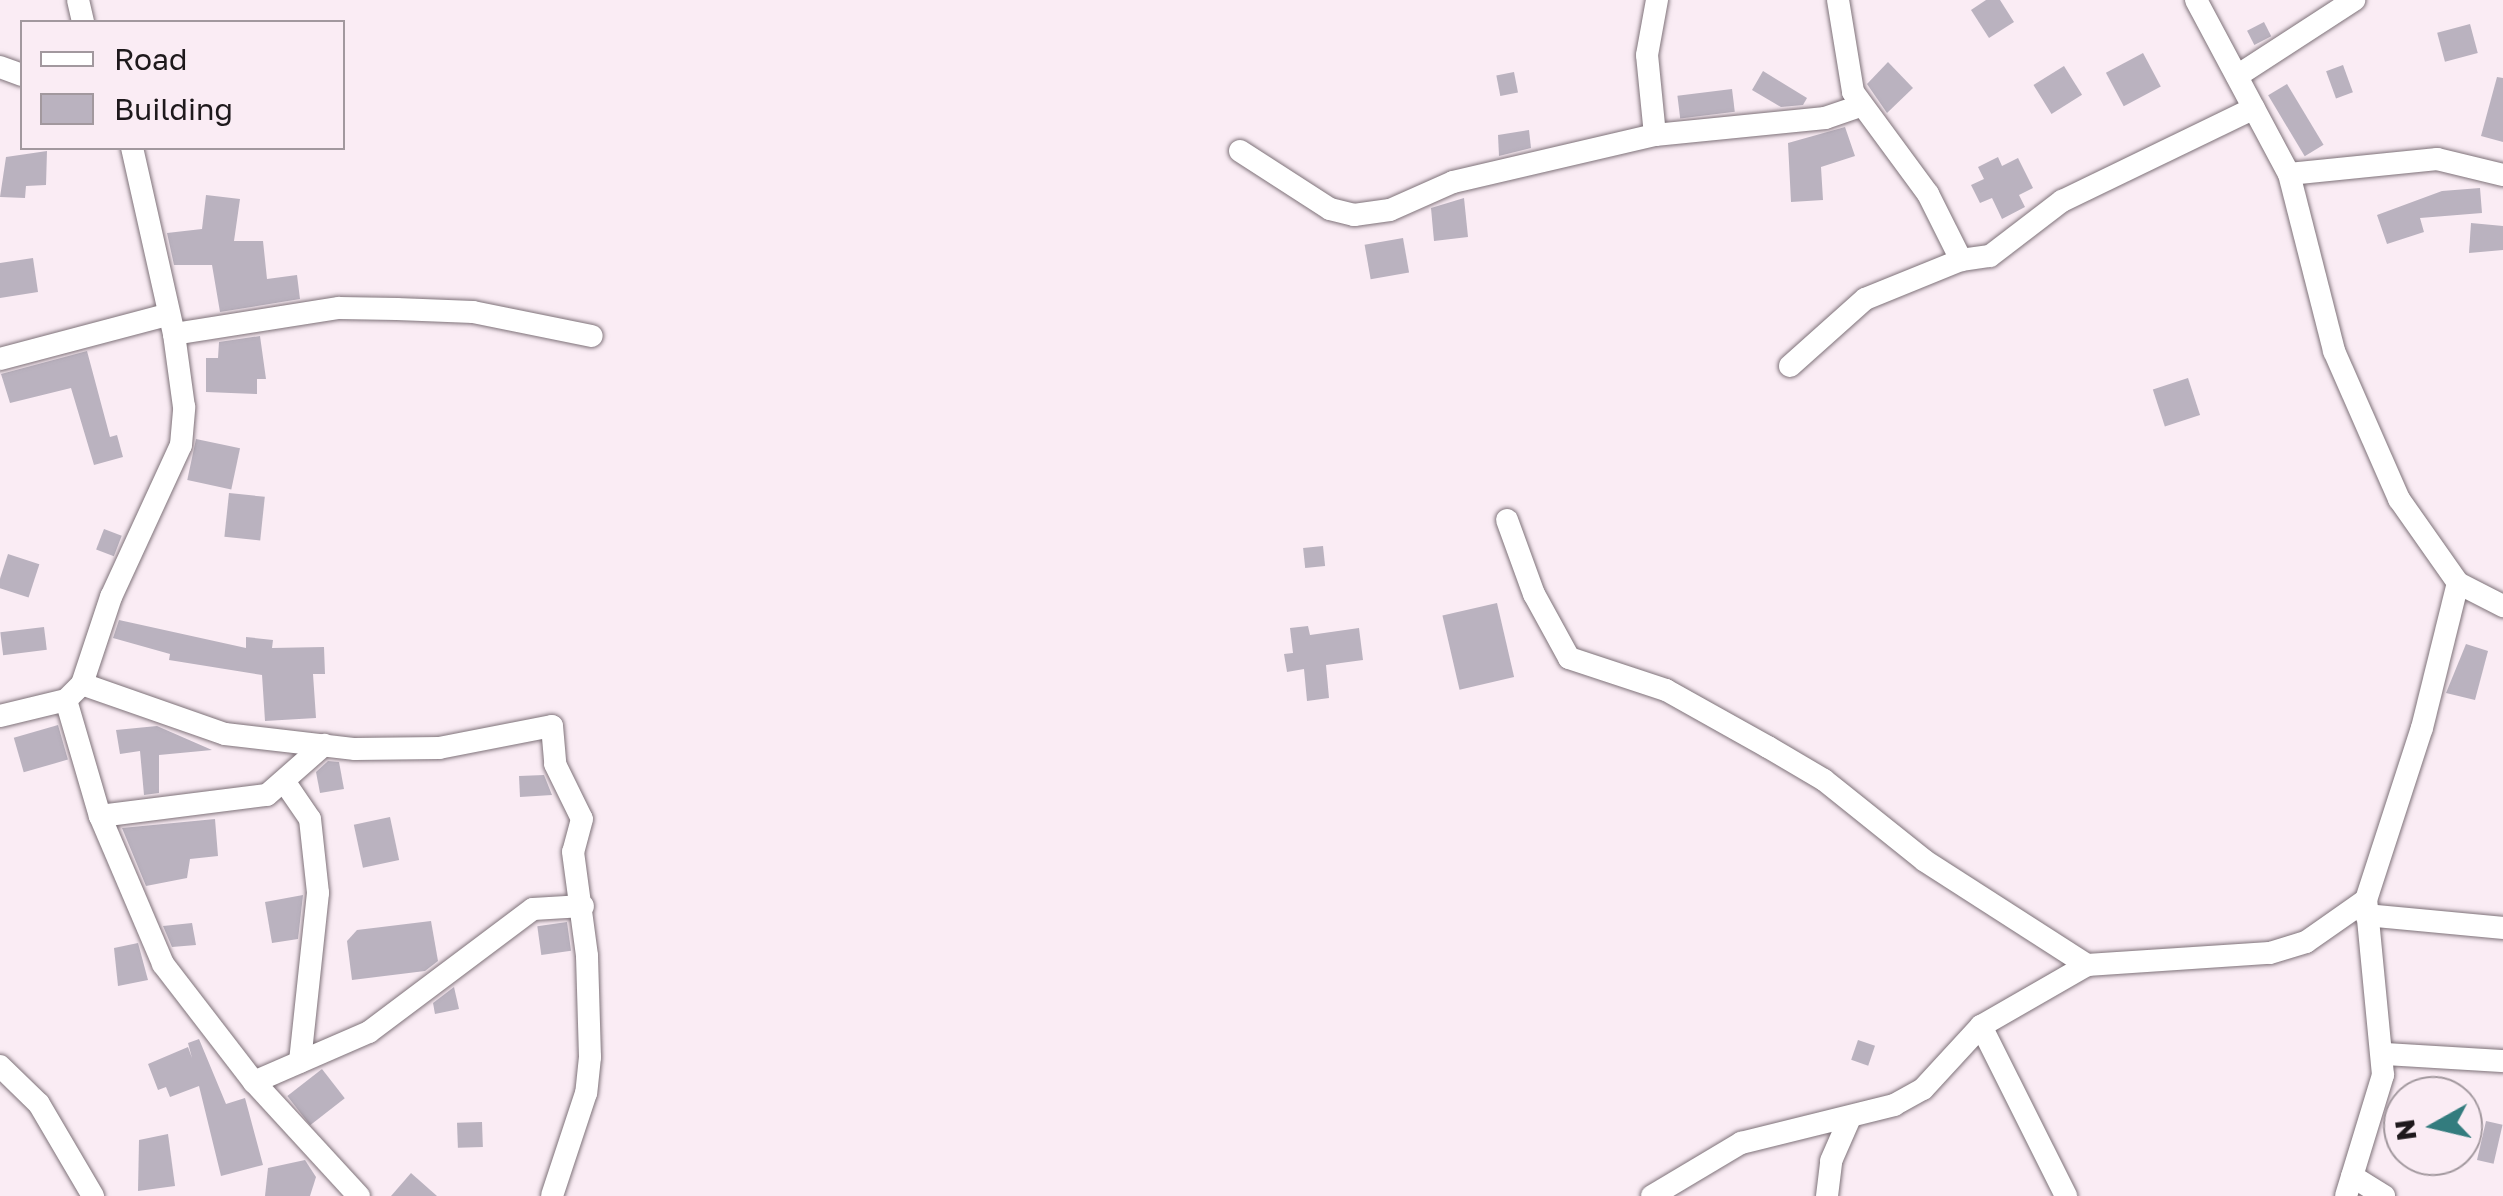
<!DOCTYPE html>
<html>
<head>
<meta charset="utf-8">
<style>
	body { margin:0 }
	#map { position:relative; width:2503px; height:1196px; overflow:hidden; background:#faecf4; font-family:"Golos Text",sans-serif }
	div>[style] { position:absolute }
	.building>* { inset:0; background:#bab2bf; transform-origin:0 0 }
	.roads { filter:drop-shadow(0 0 2px #7e7279) drop-shadow(0 0 2px #7e7279) }
	.minor>* { height:22px; margin:-11px; padding:0 11px; transform-origin:11px; border-radius:11px; background:#fff }
	span { translate:-50% -50%; white-space:nowrap; text-align:center; line-height:1.15; -webkit-text-stroke:8px #faecf4; paint-order:stroke }
	.legend { position:absolute; left:20px; top:20px; width:325px; height:130px; box-sizing:border-box; background:#faecf4; border:2px solid #a2989e; margin:0; padding:12px 18px; list-style:none; font-size:30px; color:#1e191c }
	.legend li { display:flex; align-items:center; gap:20px; height:50px }
	.legend b { width:50px; border:2px solid #a2989e }
	.north { position:absolute; left:2383px; top:1076px; width:100px; height:100px; box-sizing:border-box; background:#faecf4; border:2px solid #a2989e; border-radius:50%; rotate:262deg; font-size:28px; font-weight:700; line-height:40px; text-align:center; color:#1e191c }
	.north::after { content:''; display:block; margin:auto; width:35px; height:45px; background:#337c7e; clip-path:polygon(50% 0,100% 100%,50% 72%,0 100%) }
</style>
</head>
<body>
<div id="map">
	<div class="building">
		<div style="clip-path:polygon(1986px 0,2000px 0,2014px 22px,1989px 38px,1971px 10px)"></div>
		<div style="left:2264px;top:22px;width:16px;height:19px;rotate:63deg"></div>
		<div style="left:2470px;top:24px;width:30px;height:34px;rotate:75deg"></div>
		<div style="left:2143px;top:53px;width:38px;height:42px;rotate:62deg"></div>
		<div style="clip-path:polygon(1888px 62px,1913px 88px,1887px 113px,1867px 84px)"></div>
		<div style="left:2343px;top:65px;width:29px;height:18px;rotate:70deg"></div>
		<div style="left:2064px;top:66px;width:34px;height:36px;rotate:58deg"></div>
		<div style="clip-path:polygon(1763px 71px,1807px 98px,1803px 105px,1781px 107px,1752px 90px)"></div>
		<div style="left:1514px;top:72px;width:21px;height:18px;rotate:79deg"></div>
		<div style="clip-path:polygon(2497px 77px,2503px 78px,2503px 142px,2481px 136px)"></div>
		<div style="left:2287px;top:84px;width:71px;height:22px;rotate:59deg"></div>
		<div style="left:1732px;top:89px;width:23px;height:55px;rotate:83deg"></div>
		<div style="clip-path:polygon(1845px 127px,1855px 156px,1821px 167px,1823px 200px,1791px 202px,1788px 143px)"></div>
		<div style="clip-path:polygon(1529px 130px,1531px 148px,1499px 156px,1498px 135px)"></div>
		<div style="clip-path:polygon(47px 151px,46px 185px,26px 186px,25px 198px,0 197px,6px 157px)"></div>
		<div style="clip-path:polygon(1998px 157px,2002px 166px,2018px 158px,2033px 188px,2019px 195px,2025px 207px,2002px 219px,1992px 198px,1980px 203px,1971px 185px,1984px 179px,1978px 167px)"></div>
		<div style="clip-path:polygon(2480px 188px,2482px 213px,2420px 218px,2424px 232px,2387px 244px,2377px 215px,2442px 191px)"></div>
		<div style="clip-path:polygon(206px 195px,240px 199px,234px 241px,263px 241px,267px 279px,297px 275px,300px 299px,220px 312px,212px 265px,174px 265px,167px 233px,202px 229px)"></div>
		<div style="clip-path:polygon(1464px 198px,1468px 237px,1434px 241px,1431px 208px)"></div>
		<div style="clip-path:polygon(2471px 223px,2503px 226px,2503px 250px,2469px 253px)"></div>
		<div style="left:1403px;top:238px;width:35px;height:39px;rotate:80deg"></div>
		<div style="clip-path:polygon(33px 258px,38px 292px,0 298px,0 263px)"></div>
		<div style="clip-path:polygon(260px 336px,266px 379px,257px 379px,257px 394px,206px 392px,206px 358px,218px 358px,219px 342px)"></div>
		<div style="clip-path:polygon(87px 351px,110px 437px,117px 435px,123px 457px,94px 465px,71px 388px,10px 403px,1px 374px)"></div>
		<div style="left:2188px;top:378px;width:39px;height:37px;rotate:72deg"></div>
		<div style="left:196px;top:439px;width:45px;height:42px;rotate:12deg"></div>
		<div style="left:229px;top:493px;width:36px;height:44px;rotate:6deg"></div>
		<div style="left:104px;top:529px;width:19px;height:22px;rotate:21deg"></div>
		<div style="left:1323px;top:546px;width:20px;height:20px;rotate:84deg"></div>
		<div style="left:8px;top:554px;width:33px;height:35px;rotate:18deg"></div>
		<div style="left:1497px;top:603px;width:76px;height:56px;rotate:77deg"></div>
		<div style="clip-path:polygon(119px 620px,246px 648px,246px 637px,273px 640px,272px 648px,324px 647px,325px 674px,313px 674px,316px 718px,265px 721px,262px 675px,169px 660px,170px 654px,113px 638px)"></div>
		<div style="clip-path:polygon(1308px 626px,1310px 635px,1359px 628px,1363px 660px,1326px 665px,1329px 698px,1307px 701px,1304px 669px,1287px 672px,1284px 654px,1293px 653px,1290px 628px)"></div>
		<div style="left:44px;top:627px;width:23px;height:44px;rotate:83deg"></div>
		<div style="clip-path:polygon(2466px 644px,2488px 651px,2475px 700px,2446px 693px)"></div>
		<div style="left:58px;top:725px;width:36px;height:46px;rotate:74deg"></div>
		<div style="clip-path:polygon(157px 726px,212px 750px,159px 755px,159px 793px,144px 795px,140px 751px,120px 754px,116px 730px)"></div>
		<div style="clip-path:polygon(328px 761px,339px 762px,344px 789px,320px 793px,316px 772px)"></div>
		<div style="clip-path:polygon(544px 775px,552px 795px,520px 797px,519px 776px)"></div>
		<div style="left:390px;top:817px;width:44px;height:37px;rotate:78deg"></div>
		<div style="clip-path:polygon(215px 819px,218px 856px,190px 859px,187px 878px,146px 886px,122px 828px)"></div>
		<div style="clip-path:polygon(303px 895px,298px 939px,272px 943px,265px 902px)"></div>
		<div style="clip-path:polygon(431px 921px,438px 961px,425px 971px,352px 980px,347px 941px,357px 930px)"></div>
		<div style="left:567px;top:922px;width:29px;height:30px;rotate:82deg"></div>
		<div style="clip-path:polygon(192px 923px,196px 945px,172px 947px,163px 926px)"></div>
		<div style="clip-path:polygon(138px 943px,148px 980px,118px 986px,114px 948px)"></div>
		<div style="clip-path:polygon(454px 987px,459px 1009px,435px 1014px,433px 1003px)"></div>
		<div style="clip-path:polygon(199px 1039px,226px 1104px,245px 1098px,263px 1165px,221px 1176px,199px 1086px,170px 1097px,166px 1087px,158px 1090px,148px 1064px,188px 1047px,192px 1058px,188px 1043px)"></div>
		<div style="left:1858px;top:1040px;width:18px;height:21px;rotate:19deg"></div>
		<div style="left:322px;top:1069px;width:37px;height:44px;rotate:52deg"></div>
		<div style="left:2486px;top:1121px;width:17px;height:40px;rotate:13deg"></div>
		<div style="left:482px;top:1122px;width:25px;height:25px;rotate:88deg"></div>
		<div style="clip-path:polygon(168px 1134px,175px 1186px,138px 1191px,139px 1140px)"></div>
		<div style="clip-path:polygon(305px 1160px,316px 1177px,310px 1196px,265px 1196px,268px 1168px)"></div>
		<div style="clip-path:polygon(411px 1173px,437px 1196px,391px 1196px)"></div>
	</div>
	<div class="roads">
		<div class="minor">
			<div style="left:78px;top:0;width:23px;rotate:77deg"></div>
			<div style="left:1838px;top:0;width:93px;rotate:80.7deg"></div>
			<div style="left:1853px;top:92px;width:127px;rotate:53.7deg"></div>
			<div style="left:1928px;top:194px;width:74px;rotate:63.4deg"></div>
			<div style="left:2196px;top:0;width:197px;rotate:61.9deg"></div>
			<div style="left:2289px;top:174px;width:183px;rotate:75.7deg"></div>
			<div style="left:2334px;top:351px;width:162px;rotate:66.3deg"></div>
			<div style="left:2399px;top:499px;width:103px;rotate:54.9deg"></div>
			<div style="left:2458px;top:583px;width:51px;rotate:27.1deg"></div>
			<div style="left:0;top:67px;width:23px;rotate:20deg"></div>
			<div style="left:2237px;top:76px;width:140px;rotate:-33deg"></div>
			<div style="left:1655px;top:135px;width:80px;rotate:-95.7deg"></div>
			<div style="left:1647px;top:55px;width:56px;rotate:-79.7deg"></div>
			<div style="left:1240px;top:151px;width:107px;rotate:32.8deg"></div>
			<div style="left:1330px;top:209px;width:25px;rotate:14deg"></div>
			<div style="left:1354px;top:215px;width:36px;rotate:-8deg"></div>
			<div style="left:1390px;top:210px;width:69px;rotate:-24deg"></div>
			<div style="left:1453px;top:182px;width:207px;rotate:-13.1deg"></div>
			<div style="left:1655px;top:135px;width:171px;rotate:-5.7deg"></div>
			<div style="left:1825px;top:118px;width:39px;rotate:-19deg"></div>
			<div style="left:2289px;top:174px;width:149px;rotate:-5.8deg"></div>
			<div style="left:2437px;top:159px;width:68px;rotate:13.6deg"></div>
			<div style="left:174px;top:334px;width:167px;rotate:-9deg"></div>
			<div style="left:339px;top:308px;width:58px;rotate:1deg"></div>
			<div style="left:397px;top:309px;width:76px;rotate:2.3deg"></div>
			<div style="left:473px;top:312px;width:121px;rotate:11.4deg"></div>
			<div style="left:0;top:359px;width:172px;rotate:-14.8deg"></div>
			<div style="left:1790px;top:366px;width:101px;rotate:-41.8deg"></div>
			<div style="left:1865px;top:299px;width:104px;rotate:-22.1deg"></div>
			<div style="left:1961px;top:260px;width:29px;rotate:-8deg"></div>
			<div style="left:1990px;top:256px;width:91px;rotate:-37.4deg"></div>
			<div style="left:2062px;top:201px;width:213px;rotate:-25.8deg"></div>
			<div style="left:1507px;top:520px;width:79px;rotate:70deg"></div>
			<div style="left:1534px;top:594px;width:73px;rotate:61.3deg"></div>
			<div style="left:1569px;top:658px;width:102px;rotate:18.3deg"></div>
			<div style="left:1666px;top:690px;width:117px;rotate:29.2deg"></div>
			<div style="left:1768px;top:747px;width:65px;rotate:30.5deg"></div>
			<div style="left:1824px;top:780px;width:129px;rotate:38.7deg"></div>
			<div style="left:1925px;top:861px;width:193px;rotate:32.7deg"></div>
			<div style="left:82px;top:684px;width:151px;rotate:19.3deg"></div>
			<div style="left:225px;top:734px;width:131px;rotate:6.6deg"></div>
			<div style="left:355px;top:749px;width:84px;rotate:-0.7deg"></div>
			<div style="left:439px;top:748px;width:115px;rotate:-11deg"></div>
			<div style="left:552px;top:726px;width:38px;rotate:85deg"></div>
			<div style="left:555px;top:764px;width:61px;rotate:63.9deg"></div>
			<div style="left:582px;top:819px;width:34px;rotate:105deg"></div>
			<div style="left:573px;top:852px;width:105px;rotate:82.3deg"></div>
			<div style="left:587px;top:956px;width:101px;rotate:88.3deg"></div>
			<div style="left:590px;top:1057px;width:36px;rotate:96deg"></div>
			<div style="left:586px;top:1093px;width:108px;rotate:108.3deg"></div>
			<div style="left:66px;top:700px;width:121px;rotate:73.7deg"></div>
			<div style="left:100px;top:816px;width:161px;rotate:66.9deg"></div>
			<div style="left:163px;top:964px;width:149px;rotate:52.4deg"></div>
			<div style="left:254px;top:1082px;width:155px;rotate:47.4deg"></div>
			<div style="left:0;top:716px;width:68px;rotate:-13.6deg"></div>
			<div style="left:66px;top:700px;width:23px;rotate:-45deg"></div>
			<div style="left:82px;top:684px;width:92px;rotate:-71.6deg"></div>
			<div style="left:111px;top:597px;width:167px;rotate:-65.3deg"></div>
			<div style="left:181px;top:445px;width:38px;rotate:-85deg"></div>
			<div style="left:184px;top:407px;width:74px;rotate:-97.8deg"></div>
			<div style="left:174px;top:334px;width:191px;rotate:-102.7deg"></div>
			<div style="left:286px;top:784px;width:42px;rotate:55.6deg"></div>
			<div style="left:310px;top:819px;width:74px;rotate:83.8deg"></div>
			<div style="left:318px;top:893px;width:170px;rotate:96.1deg"></div>
			<div style="left:100px;top:816px;width:168px;rotate:-7.2deg"></div>
			<div style="left:267px;top:795px;width:76px;rotate:-41.3deg"></div>
			<div style="left:2366px;top:915px;width:138px;rotate:5.4deg"></div>
			<div style="left:1981px;top:1026px;width:190px;rotate:63.4deg"></div>
			<div style="left:2384px;top:1054px;width:119px;rotate:3.4deg"></div>
			<div style="left:0;top:1066px;width:54px;rotate:44.3deg"></div>
			<div style="left:39px;top:1104px;width:107px;rotate:59.6deg"></div>
			<div style="left:254px;top:1082px;width:125px;rotate:-23.5deg"></div>
			<div style="left:369px;top:1032px;width:205px;rotate:-36.9deg"></div>
			<div style="left:533px;top:909px;width:50px;rotate:-3.4deg"></div>
			<div style="left:2352px;top:1176px;width:38px;rotate:32deg"></div>
			<div style="left:1652px;top:1196px;width:104px;rotate:-30.8deg"></div>
			<div style="left:1741px;top:1143px;width:158px;rotate:-13.9deg"></div>
			<div style="left:1894px;top:1105px;width:33px;rotate:-29deg"></div>
			<div style="left:1923px;top:1089px;width:86px;rotate:-47.4deg"></div>
			<div style="left:1981px;top:1026px;width:122px;rotate:-29.9deg"></div>
			<div style="left:2087px;top:965px;width:183px;rotate:-3.8deg"></div>
			<div style="left:2270px;top:953px;width:38px;rotate:-17deg"></div>
			<div style="left:2306px;top:942px;width:73px;rotate:-35deg"></div>
			<div style="left:1827px;top:1196px;width:35px;rotate:-83deg"></div>
			<div style="left:1831px;top:1161px;width:45px;rotate:-66.3deg"></div>
			<div style="left:2346px;top:1196px;width:127px;rotate:-73deg"></div>
			<div style="left:2383px;top:1075px;width:176px;rotate:-95.5deg"></div>
			<div style="left:2366px;top:900px;width:181px;rotate:-72deg"></div>
			<div style="left:2422px;top:728px;width:149px;rotate:-76.1deg"></div>
		</div>
	</div>
	<ul class="legend">
	<li><b style="height:12px;background:#fff"></b>Road</li>
	<li><b style="height:28px;background:#bab2bf"></b>Building</li>
	</ul>
	<div class="north">N</div>
</div>
</body>
</html>
